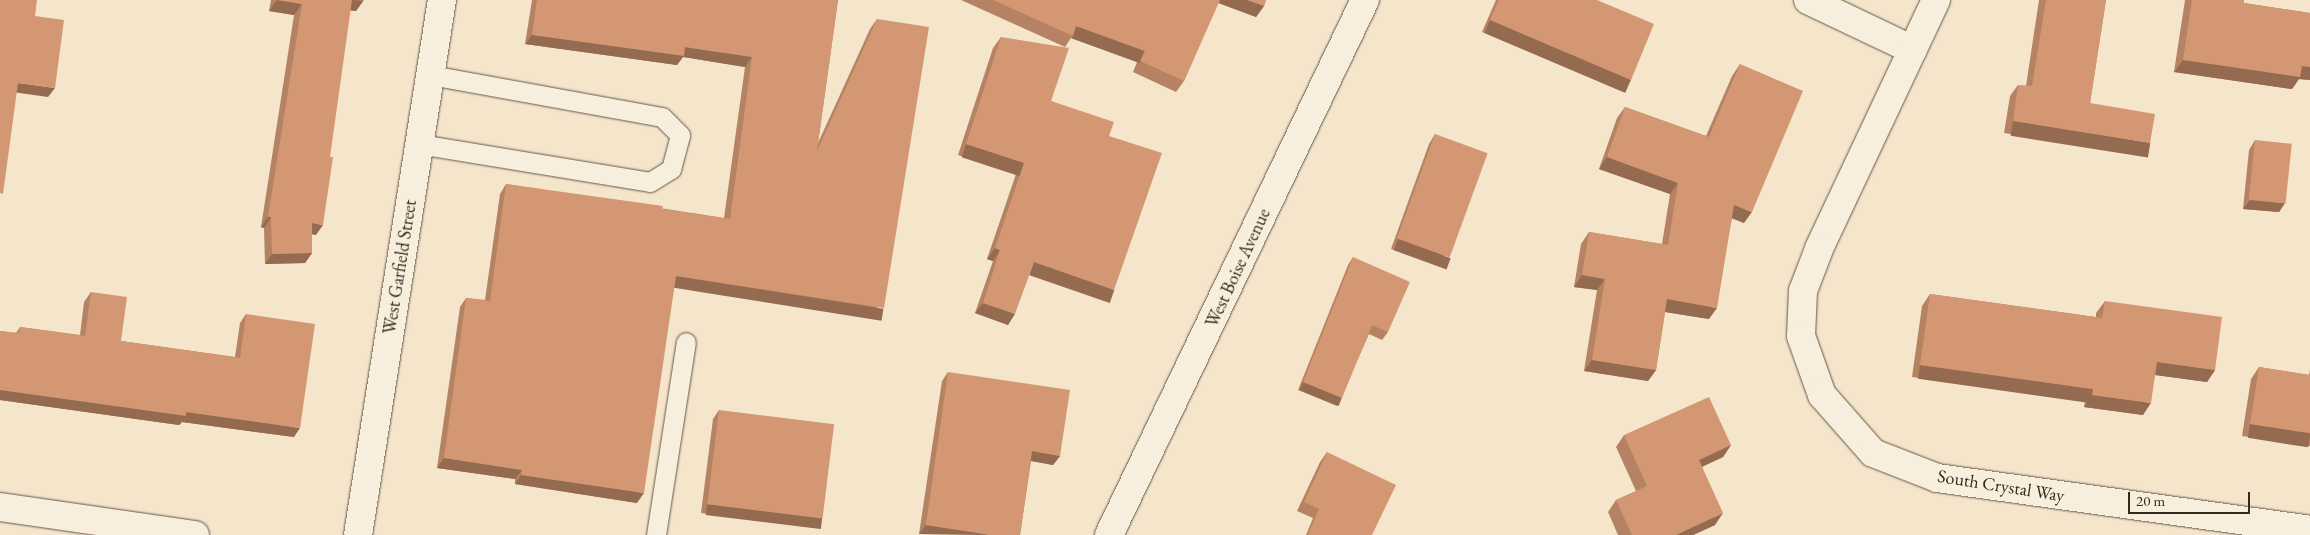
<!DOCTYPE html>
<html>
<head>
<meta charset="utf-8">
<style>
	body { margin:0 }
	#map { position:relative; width:2310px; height:535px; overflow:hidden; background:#f4e5cb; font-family:"EB Garamond",serif }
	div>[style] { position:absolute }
	.roads { filter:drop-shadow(0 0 1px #665748) drop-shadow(0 0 1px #665748) }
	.lane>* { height:19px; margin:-9.5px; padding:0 9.5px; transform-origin:9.5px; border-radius:9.5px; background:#f8eedd }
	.street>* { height:28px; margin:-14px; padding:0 14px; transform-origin:14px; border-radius:14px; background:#f8eedd }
	.secondary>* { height:28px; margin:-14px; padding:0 14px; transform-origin:14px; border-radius:14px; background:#f8eedd }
	.wall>* { inset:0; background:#b58363 }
	.shaded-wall>* { inset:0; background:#946a50; transform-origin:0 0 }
	.building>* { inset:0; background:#d39873; transform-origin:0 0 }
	span { translate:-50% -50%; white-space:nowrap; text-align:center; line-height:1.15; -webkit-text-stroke:5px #f8eedd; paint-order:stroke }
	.street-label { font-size:18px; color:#37281d }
	.scale { position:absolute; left:2128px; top:492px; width:122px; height:22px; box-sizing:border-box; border:2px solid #37281d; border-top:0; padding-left:6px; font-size:15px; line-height:18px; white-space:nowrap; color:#37281d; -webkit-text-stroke:4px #f8eedd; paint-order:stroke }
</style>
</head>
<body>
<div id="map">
	<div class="roads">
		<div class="lane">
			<div style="left:419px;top:144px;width:234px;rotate:9.3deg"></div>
			<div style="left:650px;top:182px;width:25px;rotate:-32deg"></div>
			<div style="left:671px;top:169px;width:35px;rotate:-75deg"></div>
			<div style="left:680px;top:135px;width:25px;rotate:-135deg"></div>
			<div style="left:662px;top:117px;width:236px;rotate:-169.7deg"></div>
			<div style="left:656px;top:535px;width:195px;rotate:-81.2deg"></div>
		</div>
		<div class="street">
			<div style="left:1808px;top:0;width:116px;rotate:25.5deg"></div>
			<div style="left:1936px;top:0;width:275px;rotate:115.2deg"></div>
			<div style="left:1819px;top:249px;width:45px;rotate:110.9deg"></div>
			<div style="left:1803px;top:291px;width:45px;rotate:92.5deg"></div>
			<div style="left:1801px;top:336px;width:63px;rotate:70.4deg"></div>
			<div style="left:1822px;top:395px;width:77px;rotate:48.7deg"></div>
			<div style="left:1873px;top:453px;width:69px;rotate:21.3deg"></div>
			<div style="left:1937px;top:478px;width:377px;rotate:7.9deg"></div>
			<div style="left:0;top:507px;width:197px;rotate:8.2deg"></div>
			<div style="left:358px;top:535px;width:542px;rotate:-81.08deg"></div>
		</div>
		<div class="secondary">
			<div style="left:1109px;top:535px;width:593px;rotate:-64.43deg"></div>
		</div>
	</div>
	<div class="wall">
		<div style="clip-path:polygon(271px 0,364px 0,356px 11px,350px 10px,316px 235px,312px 234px,312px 253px,305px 263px,265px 264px,264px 228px,261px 227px,294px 15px,269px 11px)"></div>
		<div style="clip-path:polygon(532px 0,838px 0,818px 143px,870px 29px,877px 19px,877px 318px,674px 287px,637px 503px,515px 484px,515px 479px,437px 468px,460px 307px,466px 298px,485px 300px,500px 194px,506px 184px,724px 218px,745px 67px,683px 57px,677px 65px,525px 44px)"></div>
		<div style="clip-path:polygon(961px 0,1266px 0,1264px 6px,1256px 17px,1218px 3px,1184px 81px,1176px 92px,1133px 72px,1137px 62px,1071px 38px,1065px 47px)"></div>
		<div style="clip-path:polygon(1496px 0,1597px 0,1631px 80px,1623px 92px,1482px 32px)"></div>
		<div style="clip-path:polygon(2039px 0,2106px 0,2090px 103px,2141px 155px,2004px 133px,2010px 96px,2018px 85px,2026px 86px)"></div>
		<div style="clip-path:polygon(2185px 0,2244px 0,2244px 3px,2310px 13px,2310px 80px,2299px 79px,2292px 89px,2174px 72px)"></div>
		<div style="clip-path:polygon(1001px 37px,1051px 101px,1109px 136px,1106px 301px,1029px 274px,1008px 325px,975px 313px,993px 261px,987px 259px,1016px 174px,958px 155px,993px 48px)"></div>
		<div style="clip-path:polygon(1740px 64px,1744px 223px,1732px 218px,1709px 319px,1665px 312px,1656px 370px,1648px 381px,1584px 371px,1597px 290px,1574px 287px,1581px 244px,1589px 232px,1662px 244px,1670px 194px,1599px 169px,1617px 118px,1625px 107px,1706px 136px,1732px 76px)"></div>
		<div style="clip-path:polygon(1435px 134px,1445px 268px,1391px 249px,1429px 144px)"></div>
		<div style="clip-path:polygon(2255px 140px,2285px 203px,2279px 212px,2243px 209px,2249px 150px)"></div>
		<div style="clip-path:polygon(1353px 257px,1388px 332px,1382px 340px,1369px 334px,1337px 406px,1298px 390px,1348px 265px)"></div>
		<div style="clip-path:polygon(91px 292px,121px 341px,235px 357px,240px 323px,246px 314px,294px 437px,182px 422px,179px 425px,0 400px,0 331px,16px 333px,20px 327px,80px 335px,84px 302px)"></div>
		<div style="clip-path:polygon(1930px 294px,2096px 317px,2096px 313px,2105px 301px,2215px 370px,2207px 382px,2155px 375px,2143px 415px,2084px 407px,2085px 401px,1912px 377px,1922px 306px)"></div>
		<div style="clip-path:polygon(2259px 367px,2309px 375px,2310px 370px,2310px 446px,2242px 436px,2251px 379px)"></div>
		<div style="clip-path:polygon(948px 372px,1060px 456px,1053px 465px,1031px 461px,1020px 535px,919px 534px,942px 381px)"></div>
		<div style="clip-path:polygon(719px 410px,822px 519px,815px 528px,701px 513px,713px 419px)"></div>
		<div style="clip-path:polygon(1624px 435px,1731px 445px,1723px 457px,1702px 467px,1715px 525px,1693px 535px,1618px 535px,1608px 512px,1616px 500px,1636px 491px,1616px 447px)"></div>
		<div style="clip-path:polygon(1327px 452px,1372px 535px,1306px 535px,1313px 518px,1297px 511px,1320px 462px)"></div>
	</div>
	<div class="shaded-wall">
		<div style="clip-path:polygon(277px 0,302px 4px,294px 15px,269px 11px)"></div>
		<div style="clip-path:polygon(352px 0,363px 1px,356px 11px,345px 10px)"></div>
		<div style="clip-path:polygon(1218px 0,1247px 0,1264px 6px,1256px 17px,1216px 2px)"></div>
		<div style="left:1490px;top:20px;width:153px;height:14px;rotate:23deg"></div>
		<div style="left:1076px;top:26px;width:73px;height:13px;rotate:20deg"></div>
		<div style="clip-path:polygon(532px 35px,685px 47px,752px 57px,745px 67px,683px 57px,677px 65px,525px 44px)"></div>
		<div style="clip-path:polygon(2183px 60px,2302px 66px,2310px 67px,2310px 80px,2299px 79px,2292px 89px,2174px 72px)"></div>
		<div style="clip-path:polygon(18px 83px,55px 88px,48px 97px,12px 92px)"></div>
		<div style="left:2013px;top:121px;width:139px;height:15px;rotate:9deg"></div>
		<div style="left:966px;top:144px;width:61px;height:14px;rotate:18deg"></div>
		<div style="clip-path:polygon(1607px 157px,1678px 183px,1670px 194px,1599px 169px)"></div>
		<div style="clip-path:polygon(2250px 200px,2285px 203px,2279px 212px,2243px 209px)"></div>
		<div style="clip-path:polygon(1734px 205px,1752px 212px,1744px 223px,1726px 216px)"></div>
		<div style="clip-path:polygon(268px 217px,271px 217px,264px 228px,261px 227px)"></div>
		<div style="clip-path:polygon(312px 223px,323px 225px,316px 235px,304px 233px)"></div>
		<div style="left:1398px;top:239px;width:56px;height:12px;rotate:20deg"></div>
		<div style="clip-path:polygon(995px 248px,1000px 250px,993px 261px,987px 259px)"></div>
		<div style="clip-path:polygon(312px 253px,305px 263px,265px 264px,272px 254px)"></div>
		<div style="left:1034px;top:262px;width:85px;height:14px;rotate:19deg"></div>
		<div style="clip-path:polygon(1582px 275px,1605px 279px,1597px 290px,1574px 287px)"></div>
		<div style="left:676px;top:276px;width:210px;height:12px;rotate:9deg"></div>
		<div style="clip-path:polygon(1667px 299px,1717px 308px,1709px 319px,1659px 311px)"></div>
		<div style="clip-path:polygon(983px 303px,1015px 314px,1008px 325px,975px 313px)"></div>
		<div style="clip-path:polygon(1592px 360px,1656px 370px,1648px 381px,1584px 371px)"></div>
		<div style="clip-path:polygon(2157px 362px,2215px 370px,2207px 382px,2148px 374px)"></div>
		<div style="left:1920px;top:365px;width:175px;height:14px;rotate:8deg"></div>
		<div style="left:1303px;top:382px;width:42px;height:9px;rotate:22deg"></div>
		<div style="clip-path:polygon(0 390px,186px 412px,300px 428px,294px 437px,182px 422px,179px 425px,0 400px)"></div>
		<div style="clip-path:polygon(2092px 395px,2151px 403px,2143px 415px,2084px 407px)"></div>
		<div style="left:2250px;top:424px;width:61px;height:14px;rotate:9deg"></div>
		<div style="clip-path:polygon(1731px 445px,1723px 457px,1690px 472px,1699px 460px)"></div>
		<div style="clip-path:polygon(1032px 451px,1060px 456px,1053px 465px,1026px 460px)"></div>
		<div style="clip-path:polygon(444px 458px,522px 470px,515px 479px,437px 468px)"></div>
		<div style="clip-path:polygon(521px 475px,644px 493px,637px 503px,515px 484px)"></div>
		<div style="left:707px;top:504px;width:116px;height:11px;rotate:7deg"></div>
		<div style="clip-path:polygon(1723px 513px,1715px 525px,1693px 535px,1676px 535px)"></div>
		<div style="clip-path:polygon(926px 525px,991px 535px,919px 534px)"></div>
	</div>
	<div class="building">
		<div style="clip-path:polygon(0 0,37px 0,35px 16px,64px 20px,55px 88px,18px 83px,3px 194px,0 193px)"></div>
		<div style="clip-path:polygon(277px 0,352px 0,330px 157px,333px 157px,323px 225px,312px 223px,312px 253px,272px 254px,271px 217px,268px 217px,302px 4px)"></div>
		<div style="clip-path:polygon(537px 0,838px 0,817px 151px,877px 19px,929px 27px,884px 308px,676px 276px,644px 493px,521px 475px,522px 470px,444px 458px,466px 298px,490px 301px,506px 184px,663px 206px,662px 209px,730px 219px,752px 57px,685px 47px,684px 56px,532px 35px)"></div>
		<div style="clip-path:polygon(993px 0,1220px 0,1184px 81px,1140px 61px,1145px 51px,1076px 26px,1073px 36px)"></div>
		<div style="clip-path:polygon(1247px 0,1266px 0,1264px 6px)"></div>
		<div style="clip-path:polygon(1499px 0,1597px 0,1654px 24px,1631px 80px,1490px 20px)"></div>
		<div style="clip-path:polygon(2046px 0,2106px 0,2090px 103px,2155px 114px,2150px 143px,2013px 121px,2018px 85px,2032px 86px)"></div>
		<div style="clip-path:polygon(2192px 0,2244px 0,2244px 3px,2310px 13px,2310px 67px,2302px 66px,2300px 77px,2183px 60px)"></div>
		<div style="clip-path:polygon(1001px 37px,1069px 48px,1051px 101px,1114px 122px,1109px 136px,1162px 153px,1114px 290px,1034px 262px,1015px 314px,983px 303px,1000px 250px,995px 248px,1024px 163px,966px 144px)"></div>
		<div style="clip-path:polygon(1740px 64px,1803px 91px,1752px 212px,1734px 205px,1717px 308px,1667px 299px,1656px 370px,1592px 360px,1605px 279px,1582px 275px,1589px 232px,1668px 245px,1678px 183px,1607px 157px,1625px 107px,1709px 137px)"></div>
		<div style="left:1435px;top:134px;width:56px;height:111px;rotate:20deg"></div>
		<div style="left:2255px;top:140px;width:37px;height:60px;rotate:6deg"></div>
		<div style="clip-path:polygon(1353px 257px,1410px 282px,1388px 332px,1372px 325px,1342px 398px,1303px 382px)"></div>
		<div style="clip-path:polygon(91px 292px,127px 297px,121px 341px,240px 358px,246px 314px,315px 324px,300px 428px,186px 412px,186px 416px,0 390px,0 331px,19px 333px,20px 327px,85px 336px)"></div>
		<div style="clip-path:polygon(1930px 294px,2102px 318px,2105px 301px,2222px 317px,2215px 370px,2157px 362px,2151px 403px,2092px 395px,2093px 389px,1920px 365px)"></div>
		<div style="clip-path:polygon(2259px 367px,2310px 375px,2310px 433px,2250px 424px)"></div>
		<div style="clip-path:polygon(948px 372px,1070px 390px,1060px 456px,1032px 451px,1020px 535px,991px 535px,926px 525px)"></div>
		<div style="clip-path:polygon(1709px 397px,1731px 445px,1699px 460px,1723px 513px,1676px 535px,1632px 535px,1616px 500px,1647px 486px,1624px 435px)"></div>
		<div style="left:719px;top:410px;width:116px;height:95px;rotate:7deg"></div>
		<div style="clip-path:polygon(1327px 452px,1396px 485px,1372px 535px,1308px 535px,1319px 509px,1304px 502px)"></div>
	</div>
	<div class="street-label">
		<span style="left:400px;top:267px;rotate:-81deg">West Garfield Street</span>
		<span style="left:1238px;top:268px;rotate:-65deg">West Boise Avenue</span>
		<span style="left:2001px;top:486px;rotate:9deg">South Crystal Way</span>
	</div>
	<div class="scale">20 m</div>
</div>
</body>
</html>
